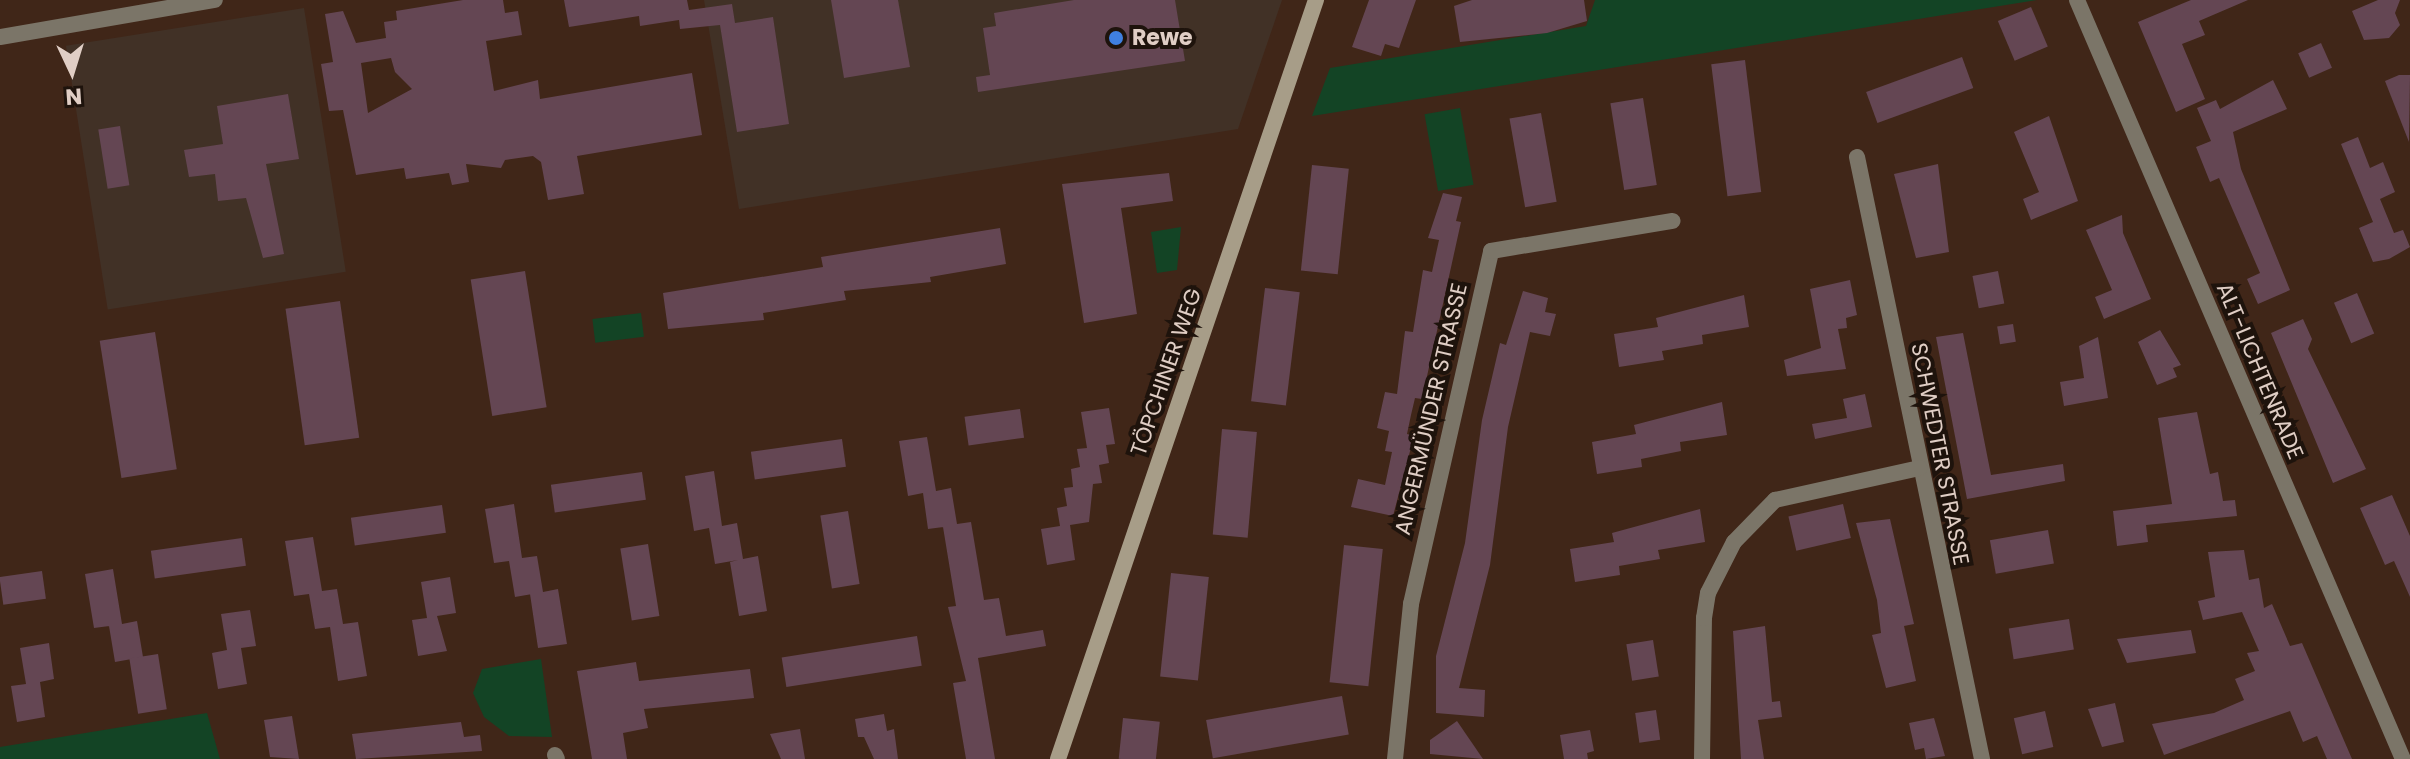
<!DOCTYPE html>
<html>
<head>
<meta charset="utf-8">
<style>
	body { margin:0 }
	#map { position:relative; width:2410px; height:759px; overflow:hidden; background:#402618; font-family:Poppins,sans-serif }
	div>[style] { position:absolute }
	.commercial>* { inset:0; background:#413126; transform-origin:0 0 }
	.green>* { inset:0; background:#134425; transform-origin:0 0 }
	.building>* { inset:0; background:#644653; transform-origin:0 0 }
	.street>* { height:16px; margin:-8px; padding:0 8px; transform-origin:8px; border-radius:8px; background:#7b7568 }
	.secondary>* { height:16px; margin:-8px; padding:0 8px; transform-origin:8px; border-radius:8px; background:#a79d88 }
	.dots>* { width:22px; height:22px; translate:-50% -50%; box-sizing:border-box; border:4px solid #1e130c; border-radius:50% }
	span { translate:-50% -50%; white-space:nowrap; text-align:center; line-height:1.15; -webkit-text-stroke:8px #1e130c; paint-order:stroke }
	.poi-label { font-size:22px; color:#e0cec5; font-weight:700 }
	.left { translate:0 -50%; text-align:left }
	.street-label { font-size:22px; color:#e0cec5 }
	.north { position:absolute; left:32px; top:32px; width:80px; height:80px; -webkit-text-stroke:6px #1e130c; paint-order:stroke; rotate:176deg; font-size:22px; font-weight:700; line-height:32px; text-align:center; color:#e0cec5 }
	.north::after { content:''; display:block; margin:auto; width:28px; height:36px; background:#e0cec5; clip-path:polygon(50% 0,100% 100%,50% 72%,0 100%) }
</style>
</head>
<body>
<div id="map">
	<div class="commercial">
		<div style="clip-path:polygon(704px 0,1282px 0,1238px 129px,739px 209px)"></div>
		<div style="left:304px;top:8px;width:267px;height:241px;rotate:81deg"></div>
	</div>
	<div class="green">
		<div style="clip-path:polygon(1595px 0,2037px 0,1312px 116px,1330px 68px,1586px 26px)"></div>
		<div style="left:1460px;top:108px;width:78px;height:36px;rotate:80deg"></div>
		<div style="clip-path:polygon(1181px 227px,1177px 270px,1157px 273px,1151px 232px)"></div>
		<div style="left:641px;top:313px;width:24px;height:49px;rotate:83deg"></div>
		<div style="clip-path:polygon(541px 659px,552px 737px,509px 736px,484px 717px,473px 693px,482px 669px)"></div>
		<div style="clip-path:polygon(207px 713px,220px 759px,0 759px,0 747px)"></div>
	</div>
	<div class="building">
		<div style="clip-path:polygon(evenodd,463px 0,503px 0,505px 13px,518px 11px,522px 35px,486px 41px,494px 91px,538px 80px,540px 99px,692px 73px,702px 135px,577px 156px,584px 194px,548px 200px,541px 162px,533px 156px,505px 160px,501px 168px,466px 164px,469px 182px,452px 185px,449px 173px,406px 179px,404px 168px,356px 175px,343px 110px,329px 111px,321px 64px,333px 62px,325px 14px,343px 11px,356px 43px,386px 38px,384px 22px,397px 20px,396px 11px,463px 0,391px 58px,395px 72px,412px 89px,368px 113px,361px 63px,391px 58px)"></div>
		<div style="clip-path:polygon(564px 0,687px 0,689px 10px,732px 4px,735px 23px,773px 17px,789px 124px,737px 132px,720px 25px,680px 29px,679px 20px,640px 26px,639px 16px,569px 27px)"></div>
		<div style="clip-path:polygon(831px 0,898px 0,910px 67px,844px 78px)"></div>
		<div style="clip-path:polygon(1074px 0,1175px 0,1185px 61px,978px 92px,976px 77px,990px 75px,983px 28px,996px 26px,994px 13px)"></div>
		<div style="clip-path:polygon(1369px 0,1416px 0,1399px 48px,1385px 44px,1381px 56px,1352px 47px)"></div>
		<div style="clip-path:polygon(1472px 0,1584px 0,1587px 21px,1547px 33px,1460px 42px,1454px 6px)"></div>
		<div style="clip-path:polygon(2191px 0,2248px 0,2199px 21px,2205px 35px,2182px 44px,2205px 99px,2176px 112px,2138px 22px)"></div>
		<div style="clip-path:polygon(2378px 0,2400px 0,2395px 13px,2400px 25px,2389px 38px,2364px 40px,2352px 11px)"></div>
		<div style="left:2031px;top:7px;width:43px;height:36px;rotate:67deg"></div>
		<div style="left:2321px;top:43px;width:27px;height:25px;rotate:66deg"></div>
		<div style="left:1962px;top:57px;width:33px;height:102px;rotate:70deg"></div>
		<div style="left:1745px;top:60px;width:133px;height:34px;rotate:83deg"></div>
		<div style="clip-path:polygon(2399px 75px,2410px 75px,2409px 142px,2385px 81px)"></div>
		<div style="clip-path:polygon(2273px 80px,2287px 109px,2233px 132px,2241px 169px,2290px 290px,2258px 304px,2247px 279px,2260px 273px,2219px 178px,2210px 182px,2196px 147px,2211px 141px,2197px 108px,2216px 100px,2220px 109px)"></div>
		<div style="clip-path:polygon(288px 94px,299px 159px,266px 164px,284px 254px,263px 258px,246px 198px,218px 201px,215px 174px,189px 177px,184px 150px,223px 144px,217px 106px)"></div>
		<div style="left:1643px;top:98px;width:88px;height:33px;rotate:81deg"></div>
		<div style="left:1541px;top:113px;width:90px;height:32px;rotate:80deg"></div>
		<div style="clip-path:polygon(2049px 116px,2078px 201px,2031px 220px,2023px 199px,2039px 192px,2014px 132px)"></div>
		<div style="left:120px;top:126px;width:60px;height:22px;rotate:81deg"></div>
		<div style="clip-path:polygon(2358px 137px,2370px 168px,2383px 162px,2395px 192px,2380px 199px,2394px 233px,2403px 230px,2410px 247px,2389px 259px,2373px 262px,2359px 228px,2373px 222px,2341px 144px)"></div>
		<div style="clip-path:polygon(1938px 164px,1949px 252px,1916px 258px,1894px 174px)"></div>
		<div style="left:1312px;top:165px;width:37px;height:106px;rotate:6deg"></div>
		<div style="clip-path:polygon(1169px 173px,1173px 201px,1121px 208px,1137px 314px,1084px 323px,1062px 184px)"></div>
		<div style="clip-path:polygon(1443px 193px,1462px 197px,1456px 221px,1461px 222px,1422px 399px,1415px 398px,1411px 415px,1407px 434px,1414px 436px,1393px 516px,1351px 507px,1358px 479px,1385px 485px,1392px 452px,1385px 451px,1389px 431px,1377px 428px,1385px 392px,1397px 394px,1405px 331px,1413px 332px,1423px 270px,1432px 272px,1439px 240px,1428px 238px)"></div>
		<div style="clip-path:polygon(2122px 215px,2123px 233px,2151px 299px,2104px 319px,2095px 297px,2112px 290px,2086px 230px)"></div>
		<div style="clip-path:polygon(1000px 228px,1006px 264px,930px 277px,931px 282px,844px 291px,846px 300px,763px 313px,764px 320px,668px 329px,663px 293px,823px 267px,821px 257px)"></div>
		<div style="left:525px;top:271px;width:138px;height:55px;rotate:81deg"></div>
		<div style="left:1998px;top:271px;width:33px;height:26px;rotate:79deg"></div>
		<div style="clip-path:polygon(1850px 280px,1857px 315px,1846px 318px,1847px 328px,1838px 329px,1846px 369px,1787px 376px,1784px 360px,1821px 348px,1810px 289px)"></div>
		<div style="left:1265px;top:288px;width:35px;height:114px;rotate:7deg"></div>
		<div style="clip-path:polygon(1523px 291px,1548px 298px,1545px 312px,1556px 314px,1550px 336px,1530px 332px,1508px 427px,1490px 565px,1459px 688px,1485px 690px,1484px 717px,1436px 713px,1436px 656px,1465px 543px,1482px 420px,1500px 343px,1506px 345px)"></div>
		<div style="left:2357px;top:293px;width:44px;height:25px;rotate:67deg"></div>
		<div style="clip-path:polygon(1744px 295px,1749px 327px,1702px 335px,1703px 344px,1662px 351px,1664px 360px,1619px 367px,1614px 334px,1658px 327px,1656px 318px)"></div>
		<div style="left:340px;top:301px;width:138px;height:55px;rotate:82deg"></div>
		<div style="clip-path:polygon(2303px 319px,2312px 339px,2308px 349px,2366px 469px,2333px 483px,2271px 333px)"></div>
		<div style="left:2013px;top:324px;width:18px;height:16px;rotate:81deg"></div>
		<div style="clip-path:polygon(2160px 330px,2181px 365px,2173px 368px,2177px 377px,2157px 385px,2138px 342px)"></div>
		<div style="left:155px;top:332px;width:139px;height:56px;rotate:81deg"></div>
		<div style="clip-path:polygon(1963px 333px,1991px 475px,2063px 464px,2065px 481px,1967px 499px,1936px 337px)"></div>
		<div style="clip-path:polygon(2098px 337px,2108px 398px,2064px 406px,2060px 382px,2084px 378px,2079px 346px)"></div>
		<div style="clip-path:polygon(1865px 394px,1872px 427px,1815px 439px,1812px 424px,1847px 418px,1843px 399px)"></div>
		<div style="clip-path:polygon(1722px 402px,1727px 435px,1680px 442px,1681px 451px,1641px 459px,1642px 467px,1597px 474px,1592px 442px,1636px 434px,1634px 425px)"></div>
		<div style="clip-path:polygon(1109px 408px,1115px 444px,1106px 445px,1109px 463px,1099px 465px,1102px 483px,1093px 484px,1089px 522px,1070px 525px,1075px 560px,1047px 565px,1041px 529px,1060px 526px,1057px 508px,1067px 506px,1064px 488px,1073px 487px,1071px 469px,1080px 467px,1077px 449px,1087px 448px,1081px 412px)"></div>
		<div style="left:1020px;top:409px;width:29px;height:56px;rotate:82deg"></div>
		<div style="clip-path:polygon(2197px 412px,2210px 474px,2218px 472px,2223px 501px,2235px 500px,2237px 516px,2146px 525px,2148px 542px,2117px 546px,2113px 511px,2172px 504px,2158px 418px)"></div>
		<div style="left:1222px;top:429px;width:35px;height:106px;rotate:5deg"></div>
		<div style="clip-path:polygon(927px 437px,936px 491px,951px 488px,957px 524px,971px 522px,984px 600px,999px 598px,1006px 636px,1043px 630px,1046px 646px,978px 658px,995px 759px,966px 759px,953px 683px,966px 681px,948px 607px,956px 606px,943px 527px,951px 526px,928px 529px,923px 493px,908px 496px,899px 441px)"></div>
		<div style="left:842px;top:439px;width:28px;height:92px;rotate:82deg"></div>
		<div style="clip-path:polygon(714px 471px,722px 526px,737px 523px,743px 559px,758px 556px,767px 611px,739px 616px,730px 562px,738px 560px,715px 564px,709px 528px,694px 531px,685px 476px)"></div>
		<div style="left:642px;top:472px;width:28px;height:92px;rotate:82deg"></div>
		<div style="clip-path:polygon(2392px 495px,2410px 536px,2410px 597px,2394px 561px,2385px 565px,2360px 508px)"></div>
		<div style="clip-path:polygon(514px 504px,522px 558px,537px 556px,543px 592px,558px 589px,567px 644px,538px 648px,530px 594px,538px 593px,515px 597px,509px 561px,494px 563px,485px 509px)"></div>
		<div style="left:1843px;top:504px;width:35px;height:56px;rotate:77deg"></div>
		<div style="left:442px;top:505px;width:28px;height:92px;rotate:82deg"></div>
		<div style="clip-path:polygon(1700px 509px,1705px 542px,1658px 550px,1660px 559px,1619px 566px,1620px 575px,1575px 582px,1570px 549px,1614px 542px,1612px 533px)"></div>
		<div style="left:848px;top:511px;width:74px;height:28px;rotate:81deg"></div>
		<div style="clip-path:polygon(1890px 519px,1914px 624px,1904px 626px,1916px 681px,1886px 688px,1872px 635px,1881px 633px,1877px 600px,1856px 523px)"></div>
		<div style="left:2048px;top:530px;width:34px;height:59px;rotate:80deg"></div>
		<div style="clip-path:polygon(313px 537px,322px 591px,337px 589px,343px 624px,358px 622px,367px 676px,338px 681px,330px 627px,315px 629px,309px 594px,294px 596px,285px 541px)"></div>
		<div style="left:242px;top:538px;width:28px;height:92px;rotate:82deg"></div>
		<div style="left:648px;top:544px;width:73px;height:28px;rotate:81deg"></div>
		<div style="left:1344px;top:545px;width:39px;height:138px;rotate:6deg"></div>
		<div style="clip-path:polygon(2244px 550px,2249px 580px,2259px 578px,2264px 608px,2272px 604px,2290px 646px,2302px 643px,2352px 759px,2327px 759px,2317px 736px,2303px 742px,2290px 711px,2164px 755px,2152px 724px,2214px 713px,2244px 700px,2235px 679px,2255px 671px,2247px 653px,2259px 651px,2242px 612px,2203px 620px,2198px 601px,2215px 597px,2208px 552px)"></div>
		<div style="clip-path:polygon(113px 569px,122px 624px,137px 621px,143px 657px,115px 662px,109px 626px,117px 625px,94px 628px,85px 574px)"></div>
		<div style="left:42px;top:571px;width:28px;height:43px;rotate:82deg"></div>
		<div style="left:1171px;top:573px;width:38px;height:104px;rotate:6deg"></div>
		<div style="clip-path:polygon(450px 577px,456px 613px,437px 616px,447px 651px,418px 656px,412px 620px,427px 618px,421px 582px)"></div>
		<div style="clip-path:polygon(250px 610px,256px 646px,241px 648px,247px 684px,218px 689px,212px 653px,227px 650px,221px 614px)"></div>
		<div style="left:2069px;top:619px;width:31px;height:61px;rotate:81deg"></div>
		<div style="clip-path:polygon(1765px 626px,1772px 702px,1780px 701px,1782px 717px,1758px 720px,1764px 759px,1741px 759px,1733px 631px)"></div>
		<div style="clip-path:polygon(2191px 630px,2196px 653px,2127px 663px,2117px 639px)"></div>
		<div style="left:917px;top:636px;width:30px;height:137px;rotate:81deg"></div>
		<div style="left:1653px;top:640px;width:37px;height:27px;rotate:81deg"></div>
		<div style="clip-path:polygon(49px 643px,54px 679px,40px 682px,45px 717px,17px 722px,11px 686px,26px 684px,20px 648px)"></div>
		<div style="left:158px;top:654px;width:56px;height:29px;rotate:81deg"></div>
		<div style="clip-path:polygon(636px 662px,639px 681px,750px 669px,754px 698px,644px 709px,648px 728px,623px 733px,627px 759px,592px 759px,577px 671px)"></div>
		<div style="left:1342px;top:696px;width:39px;height:138px;rotate:80deg"></div>
		<div style="clip-path:polygon(2115px 703px,2124px 742px,2102px 747px,2088px 709px)"></div>
		<div style="left:1656px;top:710px;width:30px;height:21px;rotate:82deg"></div>
		<div style="left:2045px;top:711px;width:37px;height:32px;rotate:77deg"></div>
		<div style="clip-path:polygon(884px 714px,887px 731px,894px 729px,898px 759px,874px 759px,864px 737px,858px 737px,855px 719px)"></div>
		<div style="clip-path:polygon(292px 716px,299px 759px,270px 757px,264px 720px)"></div>
		<div style="left:1123px;top:718px;width:37px;height:41px;rotate:6deg"></div>
		<div style="clip-path:polygon(1934px 718px,1945px 756px,1926px 759px,1924px 748px,1915px 750px,1909px 723px)"></div>
		<div style="clip-path:polygon(1457px 721px,1483px 759px,1430px 754px,1430px 740px)"></div>
		<div style="clip-path:polygon(461px 722px,464px 737px,480px 735px,482px 751px,356px 759px,352px 734px)"></div>
		<div style="clip-path:polygon(800px 729px,805px 759px,781px 759px,770px 734px)"></div>
		<div style="clip-path:polygon(1590px 730px,1594px 751px,1587px 753px,1588px 759px,1564px 759px,1560px 735px)"></div>
	</div>
	<div class="street">
		<div style="left:2077px;top:0;width:826px;rotate:66.76deg"></div>
		<div style="left:0;top:37px;width:218px;rotate:-9.8deg"></div>
		<div style="left:1857px;top:157px;width:615px;rotate:78.27deg"></div>
		<div style="left:555px;top:755px;width:4px;rotate:63deg"></div>
		<div style="left:1395px;top:759px;width:156px;rotate:-84.1deg"></div>
		<div style="left:1411px;top:604px;width:362px;rotate:-77.2deg"></div>
		<div style="left:1491px;top:251px;width:184px;rotate:-9.4deg"></div>
		<div style="left:1702px;top:759px;width:141px;rotate:-89.2deg"></div>
		<div style="left:1704px;top:618px;width:25px;rotate:-81deg"></div>
		<div style="left:1708px;top:593px;width:57px;rotate:-63deg"></div>
		<div style="left:1734px;top:542px;width:59px;rotate:-45.7deg"></div>
		<div style="left:1775px;top:500px;width:148px;rotate:-12.5deg"></div>
	</div>
	<div class="secondary">
		<div style="left:1058px;top:759px;width:802px;rotate:-71.23deg"></div>
	</div>
	<div class="dots">
		<div style="left:1116px;top:38px;background:#3f7fe0"></div>
	</div>
	<div class="poi-label">
		<span class="left" style="left:1132px;top:38px">Rewe</span>
	</div>
	<div class="street-label">
		<span style="left:2260px;top:371px;rotate:67deg">ALT-LICHTENRADE</span>
		<span style="left:1166px;top:372px;rotate:-71deg">TÖPCHINER WEG</span>
		<span style="left:1431px;top:409px;rotate:-77deg">ANGERMÜNDER STRASSE</span>
		<span style="left:1940px;top:454px;rotate:79deg">SCHWEDTER STRASSE</span>
	</div>
	<div class="north">N</div>
</div>
</body>
</html>
